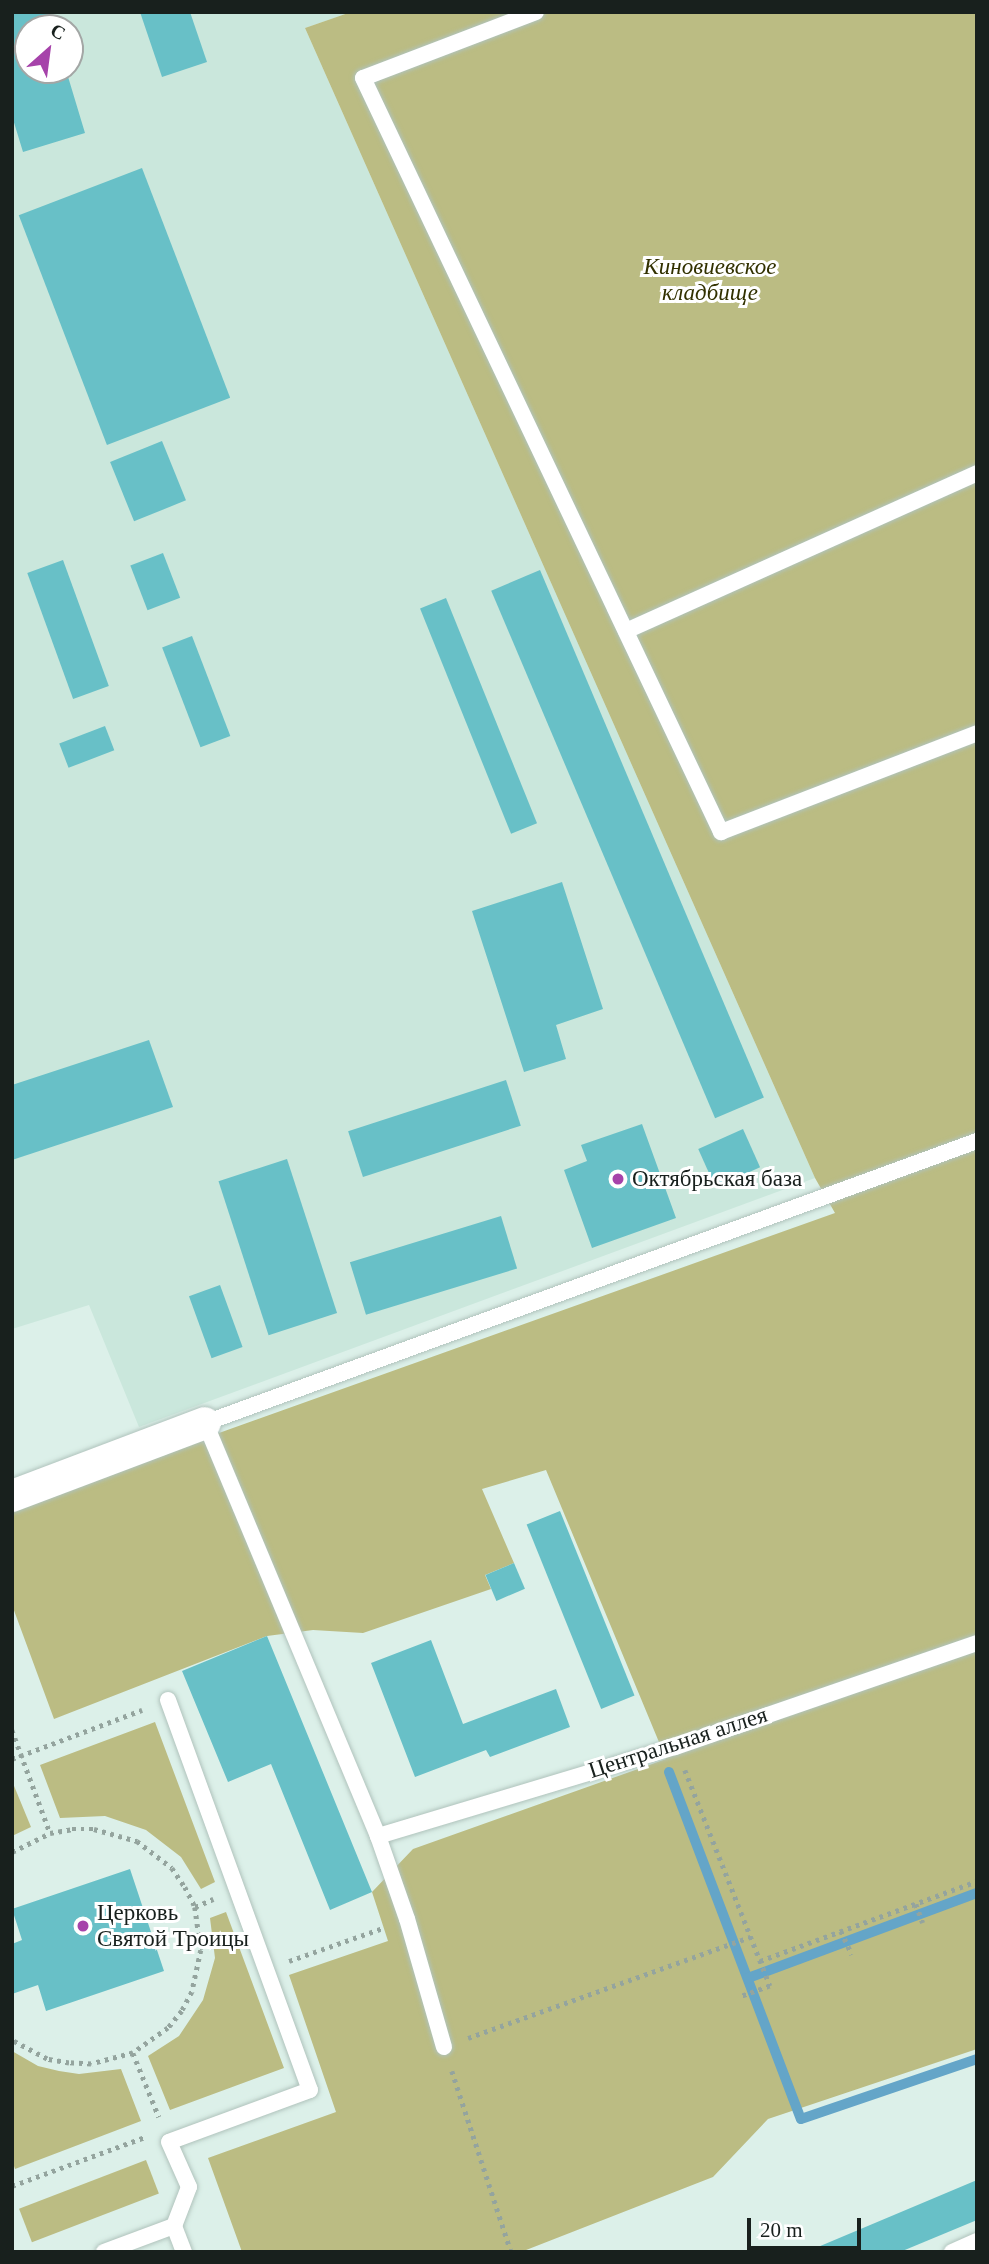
<!DOCTYPE html>
<html>
<head>
<meta charset="utf-8">
<style>
	body { margin:0 }
	#map { position:relative; width:989px; height:2264px; overflow:hidden; background:#dcf0e9; font-family:"Times New Roman",serif }
	div>[style] { position:absolute }
	.built>* { inset:0; background:#cae7dc }
	.green>* { inset:0; background:#bbbc83; transform-origin:0 0 }
	.stream>* { height:10px; margin:-5px; padding:0 5px; transform-origin:5px; border-radius:5px; background:#64a5c8 }
	.building>* { inset:0; background:#68c0c7; transform-origin:0 0 }
	.path>* { height:4.5px; margin-top:-2.25px; transform-origin:0; background:repeating-linear-gradient(90deg,#94a49e 0 3.5px,transparent 0 8.5px) }
	.roads { filter:drop-shadow(0 0 2px #b0c3bc) drop-shadow(0 0 2px #b0c3bc) }
	.lane>* { height:16px; margin:-8px; padding:0 8px; transform-origin:8px; border-radius:8px; background:#fff }
	.street>* { height:32px; margin:-16px; padding:0 16px; transform-origin:16px; border-radius:16px; background:#fff }
	.dots>* { width:19px; height:19px; translate:-50% -50%; box-sizing:border-box; border:4px solid #fff; border-radius:50% }
	span { translate:-50% -50%; white-space:nowrap; text-align:center; line-height:1.15; -webkit-text-stroke:6px #fff; paint-order:stroke }
	.park-label { font-size:23px; color:#323100; font-style:italic }
	.poi-label { font-size:23px; color:#18201d }
	.left { translate:0 -50%; text-align:left }
	.street-label { font-size:23px; color:#18201d }
	.frame { position:absolute; inset:0; border:14px solid #18201d; pointer-events:none }
	.north { position:absolute; left:14px; top:14px; width:70px; height:70px; box-sizing:border-box; background:#fff; border:2px solid #a3a6a5; border-radius:50%; rotate:28deg; font-size:19px; font-weight:700; line-height:28px; text-align:center; color:#18201d }
	.north::after { content:''; display:block; margin:auto; width:24px; height:32px; background:#a643aa; clip-path:polygon(50% 0,100% 100%,50% 72%,0 100%) }
	.scale { position:absolute; left:747px; top:2218px; width:114px; height:32px; box-sizing:border-box; border:4px solid #18201d; border-top:0; padding-left:9px; font-size:21px; line-height:24px; white-space:nowrap; color:#18201d; -webkit-text-stroke:5px #fff; paint-order:stroke }
</style>
</head>
<body>
<div id="map">
	<div class="built">
		<div style="clip-path:polygon(evenodd,12px 12px,351px 12px,305px 28px,815px 1178px,139px 1427px,89px 1305px,12px 1329px,12px 12px,28px 28px,70px 28px,70px 70px,28px 70px,28px 28px)"></div>
	</div>
	<div class="green">
		<div style="clip-path:polygon(351px 12px,977px 12px,977px 2049px,768px 2119px,713px 2177px,521px 2252px,242px 2252px,208px 2158px,336px 2112px,289px 1975px,388px 1941px,372px 1892px,413px 1849px,666px 1759px,546px 1470px,482px 1489px,514px 1563px,485px 1575px,491px 1589px,363px 1633px,313px 1630px,267px 1636px,54px 1719px,12px 1605px,12px 1507px,835px 1213px,815px 1178px,305px 28px)"></div>
		<div style="clip-path:polygon(155px 1722px,215px 1882px,201px 1889px,181px 1857px,146px 1830px,105px 1816px,60px 1818px,40px 1765px)"></div>
		<div style="clip-path:polygon(12px 1781px,31px 1827px,12px 1836px)"></div>
		<div style="clip-path:polygon(226px 1912px,284px 2068px,170px 2110px,148px 2056px,179px 2036px,203px 2000px,215px 1958px,210px 1918px)"></div>
		<div style="clip-path:polygon(12px 2051px,38px 2066px,59px 2071px,79px 2074px,121px 2069px,141px 2121px,15px 2169px,12px 2160px)"></div>
		<div style="left:146px;top:2160px;width:36px;height:136px;rotate:69deg"></div>
	</div>
	<div class="stream">
		<div style="left:669px;top:1772px;width:371px;rotate:69.2deg"></div>
		<div style="left:801px;top:2119px;width:186px;rotate:-18.8deg"></div>
		<div style="left:748px;top:1978px;width:244px;rotate:-20.4deg"></div>
	</div>
	<div class="building">
		<div style="clip-path:polygon(12px 12px,48px 12px,53px 28px,28px 28px,28px 70px,66px 70px,85px 133px,23px 152px,12px 116px)"></div>
		<div style="clip-path:polygon(140px 12px,190px 12px,207px 62px,162px 77px)"></div>
		<div style="left:142px;top:168px;width:246px;height:132px;rotate:69deg"></div>
		<div style="left:162px;top:441px;width:64px;height:56px;rotate:68deg"></div>
		<div style="left:163px;top:553px;width:48px;height:35px;rotate:69deg"></div>
		<div style="left:63px;top:560px;width:134px;height:38px;rotate:70deg"></div>
		<div style="left:540px;top:570px;width:573px;height:53px;rotate:67deg"></div>
		<div style="left:446px;top:598px;width:243px;height:28px;rotate:68deg"></div>
		<div style="left:192px;top:636px;width:107px;height:32px;rotate:69deg"></div>
		<div style="left:105px;top:726px;width:26px;height:49px;rotate:69deg"></div>
		<div style="clip-path:polygon(562px 882px,603px 1009px,556px 1025px,566px 1059px,524px 1072px,472px 911px)"></div>
		<div style="clip-path:polygon(149px 1040px,173px 1107px,12px 1160px,12px 1085px)"></div>
		<div style="left:506px;top:1080px;width:48px;height:166px;rotate:72deg"></div>
		<div style="clip-path:polygon(642px 1124px,676px 1218px,592px 1248px,564px 1170px,587px 1161px,581px 1145px)"></div>
		<div style="left:743px;top:1129px;width:42px;height:49px;rotate:66deg"></div>
		<div style="left:287px;top:1159px;width:162px;height:72px;rotate:72deg"></div>
		<div style="left:501px;top:1216px;width:55px;height:158px;rotate:73deg"></div>
		<div style="left:220px;top:1285px;width:66px;height:33px;rotate:70deg"></div>
		<div style="left:560px;top:1511px;width:199px;height:36px;rotate:68deg"></div>
		<div style="left:514px;top:1563px;width:28px;height:31px;rotate:67deg"></div>
		<div style="clip-path:polygon(267px 1636px,372px 1892px,330px 1910px,271px 1764px,228px 1782px,182px 1671px)"></div>
		<div style="clip-path:polygon(431px 1640px,463px 1724px,556px 1689px,570px 1727px,490px 1757px,486px 1750px,415px 1777px,371px 1663px)"></div>
		<div style="clip-path:polygon(130px 1869px,164px 1971px,46px 2011px,38px 1985px,12px 1994px,12px 1944px,22px 1940px,12px 1909px)"></div>
		<div style="clip-path:polygon(977px 2180px,977px 2220px,900px 2252px,806px 2252px)"></div>
	</div>
	<div class="path">
		<div style="left:12px;top:1730px;width:110px;rotate:69.7deg"></div>
		<div style="left:12px;top:1759px;width:139px;rotate:-20.7deg"></div>
		<div style="left:685px;top:1770px;width:232px;rotate:68.5deg"></div>
		<div style="left:770px;top:1986px;width:32px;rotate:160deg"></div>
		<div style="left:12px;top:1852px;width:42px;rotate:-26.6deg"></div>
		<div style="left:50px;top:1833px;width:22px;rotate:-10deg"></div>
		<div style="left:72px;top:1829px;width:22px"></div>
		<div style="left:94px;top:1829px;width:45px;rotate:15.6deg"></div>
		<div style="left:137px;top:1841px;width:44px;rotate:37.6deg"></div>
		<div style="left:172px;top:1868px;width:23px;rotate:56deg"></div>
		<div style="left:185px;top:1887px;width:22px;rotate:63deg"></div>
		<div style="left:195px;top:1907px;width:43px;rotate:82.1deg"></div>
		<div style="left:201px;top:1950px;width:43px;rotate:102.1deg"></div>
		<div style="left:192px;top:1992px;width:21px;rotate:118deg"></div>
		<div style="left:182px;top:2011px;width:22px;rotate:129deg"></div>
		<div style="left:168px;top:2028px;width:43px;rotate:144.5deg"></div>
		<div style="left:133px;top:2053px;width:43px;rotate:165.3deg"></div>
		<div style="left:91px;top:2064px;width:22px;rotate:-177deg"></div>
		<div style="left:69px;top:2063px;width:22px;rotate:-170deg"></div>
		<div style="left:47px;top:2059px;width:40px;rotate:-152deg"></div>
		<div style="left:916px;top:1904px;width:20px;rotate:70deg"></div>
		<div style="left:195px;top:1907px;width:20px;rotate:-24deg"></div>
		<div style="left:841px;top:1931px;width:26px;rotate:65deg"></div>
		<div style="left:289px;top:1961px;width:100px;rotate:-19.3deg"></div>
		<div style="left:760px;top:1961px;width:231px;rotate:-20.2deg"></div>
		<div style="left:468px;top:2038px;width:300px;rotate:-19.7deg"></div>
		<div style="left:133px;top:2053px;width:69px;rotate:67.9deg"></div>
		<div style="left:452px;top:2071px;width:190px;rotate:71.9deg"></div>
		<div style="left:12px;top:2186px;width:142px;rotate:-20.2deg"></div>
	</div>
	<div class="roads">
		<div class="lane">
			<div style="left:536px;top:12px;width:185px;rotate:159.1deg"></div>
			<div style="left:363px;top:78px;width:835px;rotate:64.6deg"></div>
			<div style="left:721px;top:832px;width:274px;rotate:-21.1deg"></div>
			<div style="left:626px;top:631px;width:385px;rotate:-24.2deg"></div>
			<div style="left:168px;top:1700px;width:415px;rotate:70deg"></div>
			<div style="left:310px;top:2090px;width:150px;rotate:159.8deg"></div>
			<div style="left:169px;top:2142px;width:49px;rotate:66deg"></div>
			<div style="left:189px;top:2187px;width:42px;rotate:111deg"></div>
			<div style="left:174px;top:2226px;width:28px;rotate:69deg"></div>
			<div style="left:378px;top:1836px;width:310px;rotate:-16.7deg"></div>
			<div style="left:675px;top:1747px;width:319px;rotate:-19deg"></div>
			<div style="left:444px;top:2047px;width:133px;rotate:-106.1deg"></div>
			<div style="left:407px;top:1919px;width:88px;rotate:-109.3deg"></div>
			<div style="left:378px;top:1836px;width:448px;rotate:-112.7deg"></div>
			<div style="left:205px;top:1423px;width:822px;rotate:-20.07deg"></div>
			<div style="left:104px;top:2252px;width:75px;rotate:-20.4deg"></div>
			<div style="left:952px;top:2252px;width:27px;rotate:-24deg"></div>
		</div>
		<div class="street">
			<div style="left:12px;top:1496px;width:206px;rotate:-20.7deg"></div>
		</div>
	</div>
	<div class="dots">
		<div style="left:618px;top:1179px;background:#a643aa"></div>
		<div style="left:83px;top:1926px;background:#a643aa"></div>
	</div>
	<div class="park-label">
		<span style="left:710px;top:280px">Киновиевское<br>кладбище</span>
	</div>
	<div class="poi-label">
		<span class="left" style="left:632px;top:1179px">Октябрьская база</span>
		<span class="left" style="left:97px;top:1926px">Церковь<br>Святой Троицы</span>
	</div>
	<div class="street-label">
		<span style="left:678px;top:1743px;rotate:-18deg">Центральная аллея</span>
	</div>
	<div class="frame"></div>
	<div class="north">С</div>
	<div class="scale">20 m</div>
</div>
</body>
</html>
